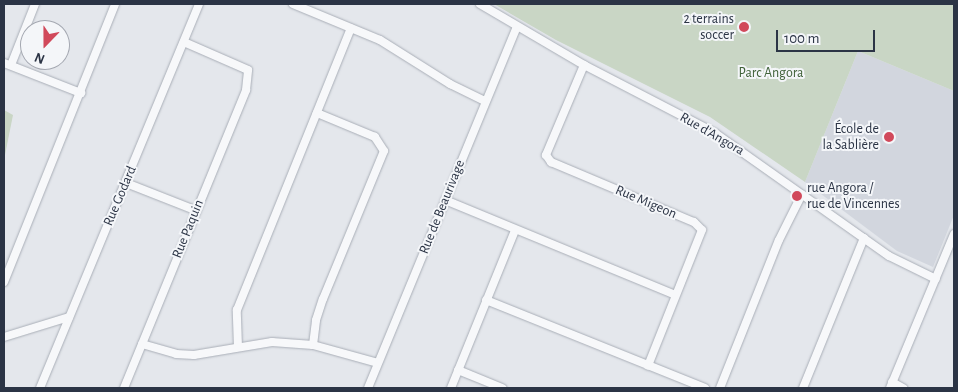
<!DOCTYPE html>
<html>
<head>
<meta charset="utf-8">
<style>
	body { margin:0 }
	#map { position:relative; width:958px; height:392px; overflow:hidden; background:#e4e7ec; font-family:"Alegreya Sans",sans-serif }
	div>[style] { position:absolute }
	.built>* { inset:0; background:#d2d6de }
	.green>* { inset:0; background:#c9d6c5 }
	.roads { filter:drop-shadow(0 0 1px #a9aeb7) drop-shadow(0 0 1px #a9aeb7) }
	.minor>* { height:8px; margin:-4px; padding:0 4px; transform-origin:4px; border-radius:4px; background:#f7f8fa }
	.dots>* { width:14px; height:14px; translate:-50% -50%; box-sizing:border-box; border:2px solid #f4f6f9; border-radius:50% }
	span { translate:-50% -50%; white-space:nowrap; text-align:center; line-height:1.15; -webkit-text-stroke:4px #f4f6f9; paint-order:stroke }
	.poi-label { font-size:14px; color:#2b3445 }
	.right { translate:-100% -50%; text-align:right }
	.left { translate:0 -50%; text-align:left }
	.park-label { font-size:14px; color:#3f6138 }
	.street-label { font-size:14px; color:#2b3445 }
	.frame { position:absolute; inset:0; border:5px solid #2b3445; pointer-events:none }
	.north { position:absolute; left:20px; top:20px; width:50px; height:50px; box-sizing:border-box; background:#f4f6f9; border:1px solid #a4a8b1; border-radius:50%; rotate:202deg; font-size:14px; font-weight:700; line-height:20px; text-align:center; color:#2b3445 }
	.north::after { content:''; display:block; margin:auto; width:18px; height:22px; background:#d1495b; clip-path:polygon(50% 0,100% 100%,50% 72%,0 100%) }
	.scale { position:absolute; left:776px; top:30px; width:99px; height:22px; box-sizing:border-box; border:2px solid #2b3445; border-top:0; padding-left:6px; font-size:15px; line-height:18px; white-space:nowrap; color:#2b3445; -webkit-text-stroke:4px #f4f6f9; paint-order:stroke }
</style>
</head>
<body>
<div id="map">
	<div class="built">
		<div style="clip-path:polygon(858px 51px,954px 91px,954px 215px,933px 267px,897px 251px,805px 182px)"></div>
	</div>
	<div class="green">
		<div style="clip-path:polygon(494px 4px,954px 4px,954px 91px,858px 51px,805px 182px,710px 117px,556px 40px)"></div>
		<div style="clip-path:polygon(4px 110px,13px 115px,4px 160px)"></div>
	</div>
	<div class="roads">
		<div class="minor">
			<div style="left:293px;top:4px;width:94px;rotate:22.5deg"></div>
			<div style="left:380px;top:40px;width:83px;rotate:32.2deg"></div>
			<div style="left:450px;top:84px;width:39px;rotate:26deg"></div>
			<div style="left:480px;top:4px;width:121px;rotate:30.4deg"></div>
			<div style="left:584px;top:65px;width:148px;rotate:27.4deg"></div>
			<div style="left:715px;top:133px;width:213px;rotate:35.3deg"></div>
			<div style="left:889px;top:256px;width:52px;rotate:26.1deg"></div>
			<div style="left:4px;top:63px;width:83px;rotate:21.3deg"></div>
			<div style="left:11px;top:65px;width:66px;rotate:-68.5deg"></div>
			<div style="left:584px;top:65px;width:98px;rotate:112.9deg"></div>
			<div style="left:546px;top:155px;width:9px;rotate:54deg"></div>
			<div style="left:551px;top:162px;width:155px;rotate:22.8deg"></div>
			<div style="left:694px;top:222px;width:11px;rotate:45deg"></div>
			<div style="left:702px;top:230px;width:146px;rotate:111.7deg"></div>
			<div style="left:126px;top:183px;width:74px;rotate:21.4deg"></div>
			<div style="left:445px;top:200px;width:249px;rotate:22.4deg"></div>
			<div style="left:4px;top:282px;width:299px;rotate:-68.2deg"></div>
			<div style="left:486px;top:300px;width:236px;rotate:21.9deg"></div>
			<div style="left:4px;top:337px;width:68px;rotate:-17.1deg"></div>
			<div style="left:142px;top:344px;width:35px;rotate:16deg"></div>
			<div style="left:176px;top:354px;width:18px;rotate:3deg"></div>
			<div style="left:194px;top:355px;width:79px;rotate:-9.5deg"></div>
			<div style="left:272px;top:342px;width:41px;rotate:4.2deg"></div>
			<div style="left:313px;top:345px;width:67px;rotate:15.5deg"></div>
			<div style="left:313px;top:345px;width:25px;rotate:-83deg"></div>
			<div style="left:316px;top:320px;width:22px;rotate:-72deg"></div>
			<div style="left:323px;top:299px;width:160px;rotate:-67.6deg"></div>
			<div style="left:384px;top:151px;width:17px;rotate:-123deg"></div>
			<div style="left:375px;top:137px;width:63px;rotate:-157.5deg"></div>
			<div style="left:238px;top:347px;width:37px;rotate:-92deg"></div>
			<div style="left:237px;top:310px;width:304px;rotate:-68deg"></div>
			<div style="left:458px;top:370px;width:48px;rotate:22.2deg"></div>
			<div style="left:892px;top:382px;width:13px;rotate:29deg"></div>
			<div style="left:40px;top:388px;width:416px;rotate:-67.5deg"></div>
			<div style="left:124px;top:388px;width:322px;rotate:-67.7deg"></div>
			<div style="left:246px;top:90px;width:20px;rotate:-84deg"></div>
			<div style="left:248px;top:70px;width:70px;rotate:-156.4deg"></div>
			<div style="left:368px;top:388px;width:391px;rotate:-67.6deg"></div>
			<div style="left:451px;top:388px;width:170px;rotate:-67.9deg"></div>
			<div style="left:720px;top:388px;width:159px;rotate:-68.3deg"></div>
			<div style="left:779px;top:240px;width:51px;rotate:-63.4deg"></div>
			<div style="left:803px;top:388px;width:162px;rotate:-67.9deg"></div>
			<div style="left:890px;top:388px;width:167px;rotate:-67.4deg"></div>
		</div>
	</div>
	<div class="dots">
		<div style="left:744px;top:27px;background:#d1495b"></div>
		<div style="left:889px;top:137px;background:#d1495b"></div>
		<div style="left:797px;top:196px;background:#d1495b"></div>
	</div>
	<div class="poi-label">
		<span class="right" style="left:734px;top:27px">2 terrains<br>soccer</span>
		<span class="right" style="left:879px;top:137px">École de<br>la Sablière</span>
		<span class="left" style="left:807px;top:196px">rue Angora /<br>rue de Vincennes</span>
	</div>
	<div class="park-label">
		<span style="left:771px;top:73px">Parc Angora</span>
	</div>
	<div class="street-label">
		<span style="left:712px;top:134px;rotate:30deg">Rue d'Angora</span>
		<span style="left:120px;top:196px;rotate:-67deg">Rue Godard</span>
		<span style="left:646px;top:202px;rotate:23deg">Rue Migeon</span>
		<span style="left:442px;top:207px;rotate:-68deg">Rue de Beaurivage</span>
		<span style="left:188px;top:229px;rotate:-68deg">Rue Paquin</span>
	</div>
	<div class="frame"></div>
	<div class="north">N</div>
	<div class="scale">100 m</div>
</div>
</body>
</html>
